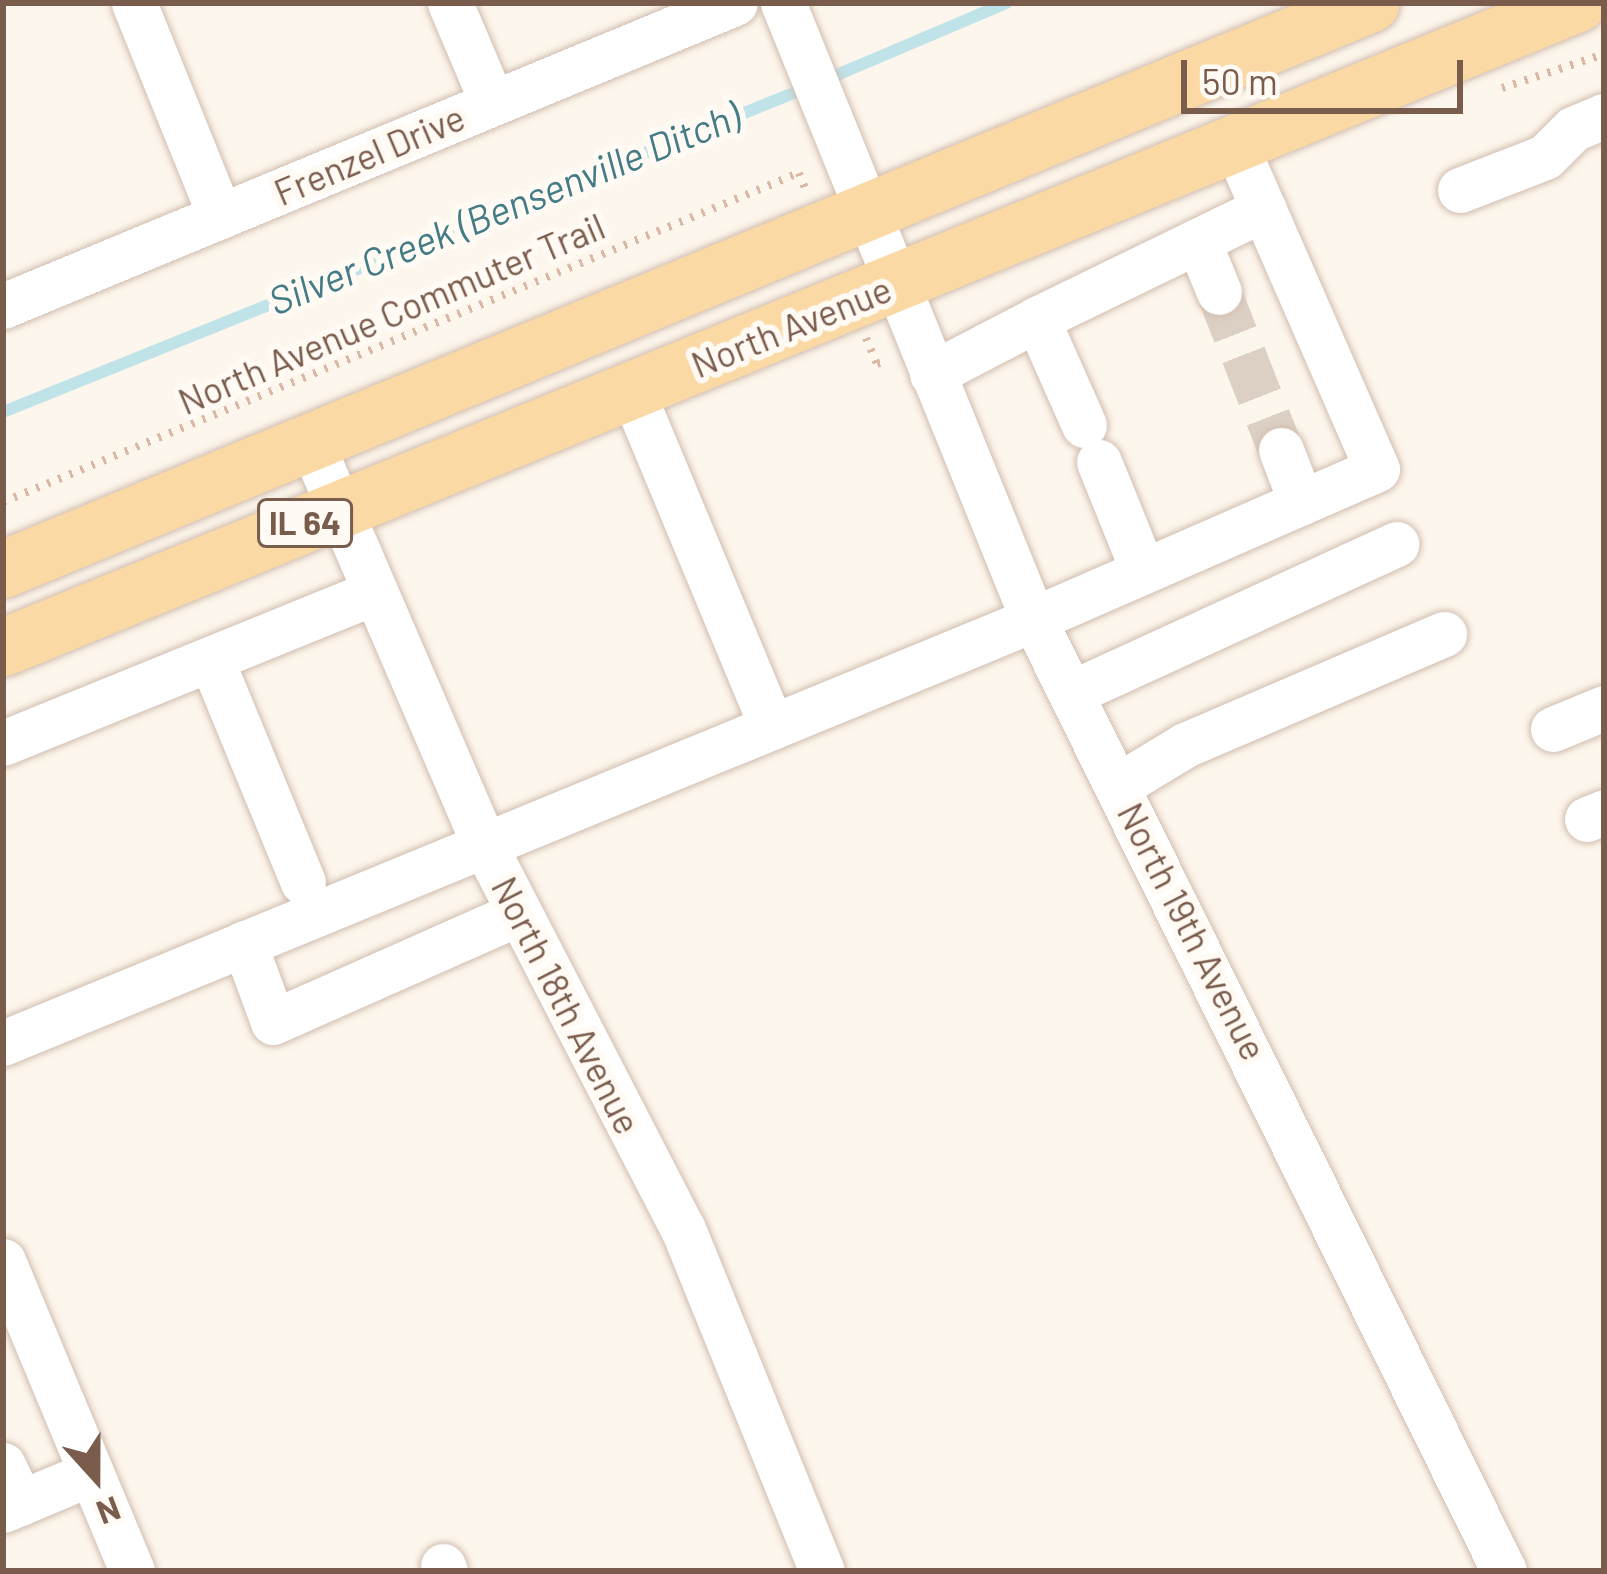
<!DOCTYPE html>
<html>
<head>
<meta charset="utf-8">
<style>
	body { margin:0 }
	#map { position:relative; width:1607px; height:1574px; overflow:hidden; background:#fdf6ec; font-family:Barlow,sans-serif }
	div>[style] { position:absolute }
	.stream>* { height:12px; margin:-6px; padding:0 6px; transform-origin:6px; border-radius:6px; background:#bfe3e8 }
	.minor-tunnel>* { height:45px; margin-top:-22.5px; transform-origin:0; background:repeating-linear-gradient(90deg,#dcd0c4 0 45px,transparent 0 67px) }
	.path>* { height:8px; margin-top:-4px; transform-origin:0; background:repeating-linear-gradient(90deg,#d9b8a5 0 3px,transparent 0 12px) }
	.roads { filter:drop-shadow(0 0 3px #d1beb0) drop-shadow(0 0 3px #d1beb0) }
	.minor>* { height:45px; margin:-22.5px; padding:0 22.5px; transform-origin:22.5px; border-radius:22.5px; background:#fff }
	.major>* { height:57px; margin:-28.5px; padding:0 28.5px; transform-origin:28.5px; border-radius:28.5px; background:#fbd9a5 }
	span { translate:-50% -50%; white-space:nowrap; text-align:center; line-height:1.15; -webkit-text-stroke:12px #fffaf3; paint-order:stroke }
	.shield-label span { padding:3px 9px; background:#fffaf3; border:3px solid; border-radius:9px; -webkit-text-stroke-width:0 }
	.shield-label { font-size:33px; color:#7a5c4d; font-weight:700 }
	.street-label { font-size:36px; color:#7a5c4d }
	.water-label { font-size:39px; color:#437c86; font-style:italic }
	.frame { position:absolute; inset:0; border:6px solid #7a5c4d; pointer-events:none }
	.north { position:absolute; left:36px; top:1418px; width:120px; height:120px; -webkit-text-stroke:9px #fffaf3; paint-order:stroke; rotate:159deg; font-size:33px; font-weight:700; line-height:48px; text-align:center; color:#7a5c4d }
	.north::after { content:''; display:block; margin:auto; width:42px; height:54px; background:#7a5c4d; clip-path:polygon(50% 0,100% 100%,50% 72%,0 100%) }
	.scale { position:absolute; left:1181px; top:60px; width:282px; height:54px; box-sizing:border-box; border:6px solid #7a5c4d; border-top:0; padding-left:15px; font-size:36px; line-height:42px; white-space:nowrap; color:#7a5c4d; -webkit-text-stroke:9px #fffaf3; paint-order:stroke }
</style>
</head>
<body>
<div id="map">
	<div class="stream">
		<div style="left:825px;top:80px;width:197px;rotate:-23deg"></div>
		<div style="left:3px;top:412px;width:866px;rotate:-21.97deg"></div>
	</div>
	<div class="minor-tunnel">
		<div style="left:1219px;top:292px;width:170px;rotate:68.6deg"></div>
	</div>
	<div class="path">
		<div style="left:1502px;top:88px;width:108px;rotate:-18.4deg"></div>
		<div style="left:866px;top:338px;width:28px;rotate:67deg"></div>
		<div style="left:877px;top:364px;width:11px;rotate:-22deg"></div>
		<div style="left:3px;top:502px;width:861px;rotate:-22.46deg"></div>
		<div style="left:799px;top:173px;width:18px;rotate:68deg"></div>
	</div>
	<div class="roads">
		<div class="minor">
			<div style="left:134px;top:3px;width:230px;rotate:68deg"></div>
			<div style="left:450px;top:3px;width:108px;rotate:67deg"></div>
			<div style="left:783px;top:3px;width:652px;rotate:67.92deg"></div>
			<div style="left:1028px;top:607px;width:1075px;rotate:63.72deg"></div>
			<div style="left:1460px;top:190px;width:91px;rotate:-21.2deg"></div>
			<div style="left:1545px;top:157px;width:40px;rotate:-45deg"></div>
			<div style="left:1573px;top:129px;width:34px;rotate:-23deg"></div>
			<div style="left:1198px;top:241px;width:55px;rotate:67.6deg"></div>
			<div style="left:3px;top:306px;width:792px;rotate:-22.49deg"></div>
			<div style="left:932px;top:374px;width:119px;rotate:-27.6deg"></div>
			<div style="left:632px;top:391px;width:364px;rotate:67.4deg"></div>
			<div style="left:1084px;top:425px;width:116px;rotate:-113.9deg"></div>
			<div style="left:1037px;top:319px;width:252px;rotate:-25.9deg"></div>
			<div style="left:310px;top:440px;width:440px;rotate:66.7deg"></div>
			<div style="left:484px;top:844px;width:433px;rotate:62.7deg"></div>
			<div style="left:683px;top:1229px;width:369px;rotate:67.9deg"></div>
			<div style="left:1281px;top:450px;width:56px;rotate:69deg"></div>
			<div style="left:1099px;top:462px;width:118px;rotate:68deg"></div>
			<div style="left:211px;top:659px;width:241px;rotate:67.6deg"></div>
			<div style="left:1071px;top:693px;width:358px;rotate:-24.6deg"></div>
			<div style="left:1553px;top:729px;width:55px;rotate:-22.4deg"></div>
			<div style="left:3px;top:743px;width:401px;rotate:-22.1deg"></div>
			<div style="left:1119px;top:785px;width:77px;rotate:-31.2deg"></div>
			<div style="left:1185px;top:745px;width:282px;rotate:-23.2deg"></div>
			<div style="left:1587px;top:819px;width:18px;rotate:-22deg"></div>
			<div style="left:244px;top:943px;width:84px;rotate:69.8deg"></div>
			<div style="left:273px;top:1022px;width:269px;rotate:-23.9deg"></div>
			<div style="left:3px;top:1043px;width:1115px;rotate:-22.35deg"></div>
			<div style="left:1034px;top:619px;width:374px;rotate:-23.6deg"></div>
			<div style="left:1377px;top:469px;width:355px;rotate:-113.6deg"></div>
			<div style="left:3px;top:1261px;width:336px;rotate:67.4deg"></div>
			<div style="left:3px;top:1465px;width:42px;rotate:64.7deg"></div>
			<div style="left:3px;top:1510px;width:95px;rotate:-22.8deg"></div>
			<div style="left:443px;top:1566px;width:5px;rotate:68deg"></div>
		</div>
		<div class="major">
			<div style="left:3px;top:569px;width:1480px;rotate:-22.48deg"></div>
			<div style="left:3px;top:647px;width:1701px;rotate:-22.25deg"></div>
		</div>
	</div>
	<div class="shield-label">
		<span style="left:305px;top:523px">IL 64</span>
	</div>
	<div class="street-label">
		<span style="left:369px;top:154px;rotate:-23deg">Frenzel Drive</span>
		<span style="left:391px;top:313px;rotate:-23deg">North Avenue Commuter Trail</span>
		<span style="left:791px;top:326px;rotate:-22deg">North Avenue</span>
		<span style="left:1193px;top:931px;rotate:63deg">North 19th Avenue</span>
		<span style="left:567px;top:1005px;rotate:63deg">North 18th Avenue</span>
	</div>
	<div class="water-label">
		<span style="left:504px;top:208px;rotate:-22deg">Silver Creek (Bensenville Ditch)</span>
	</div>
	<div class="frame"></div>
	<div class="north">N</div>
	<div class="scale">50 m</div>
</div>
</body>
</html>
